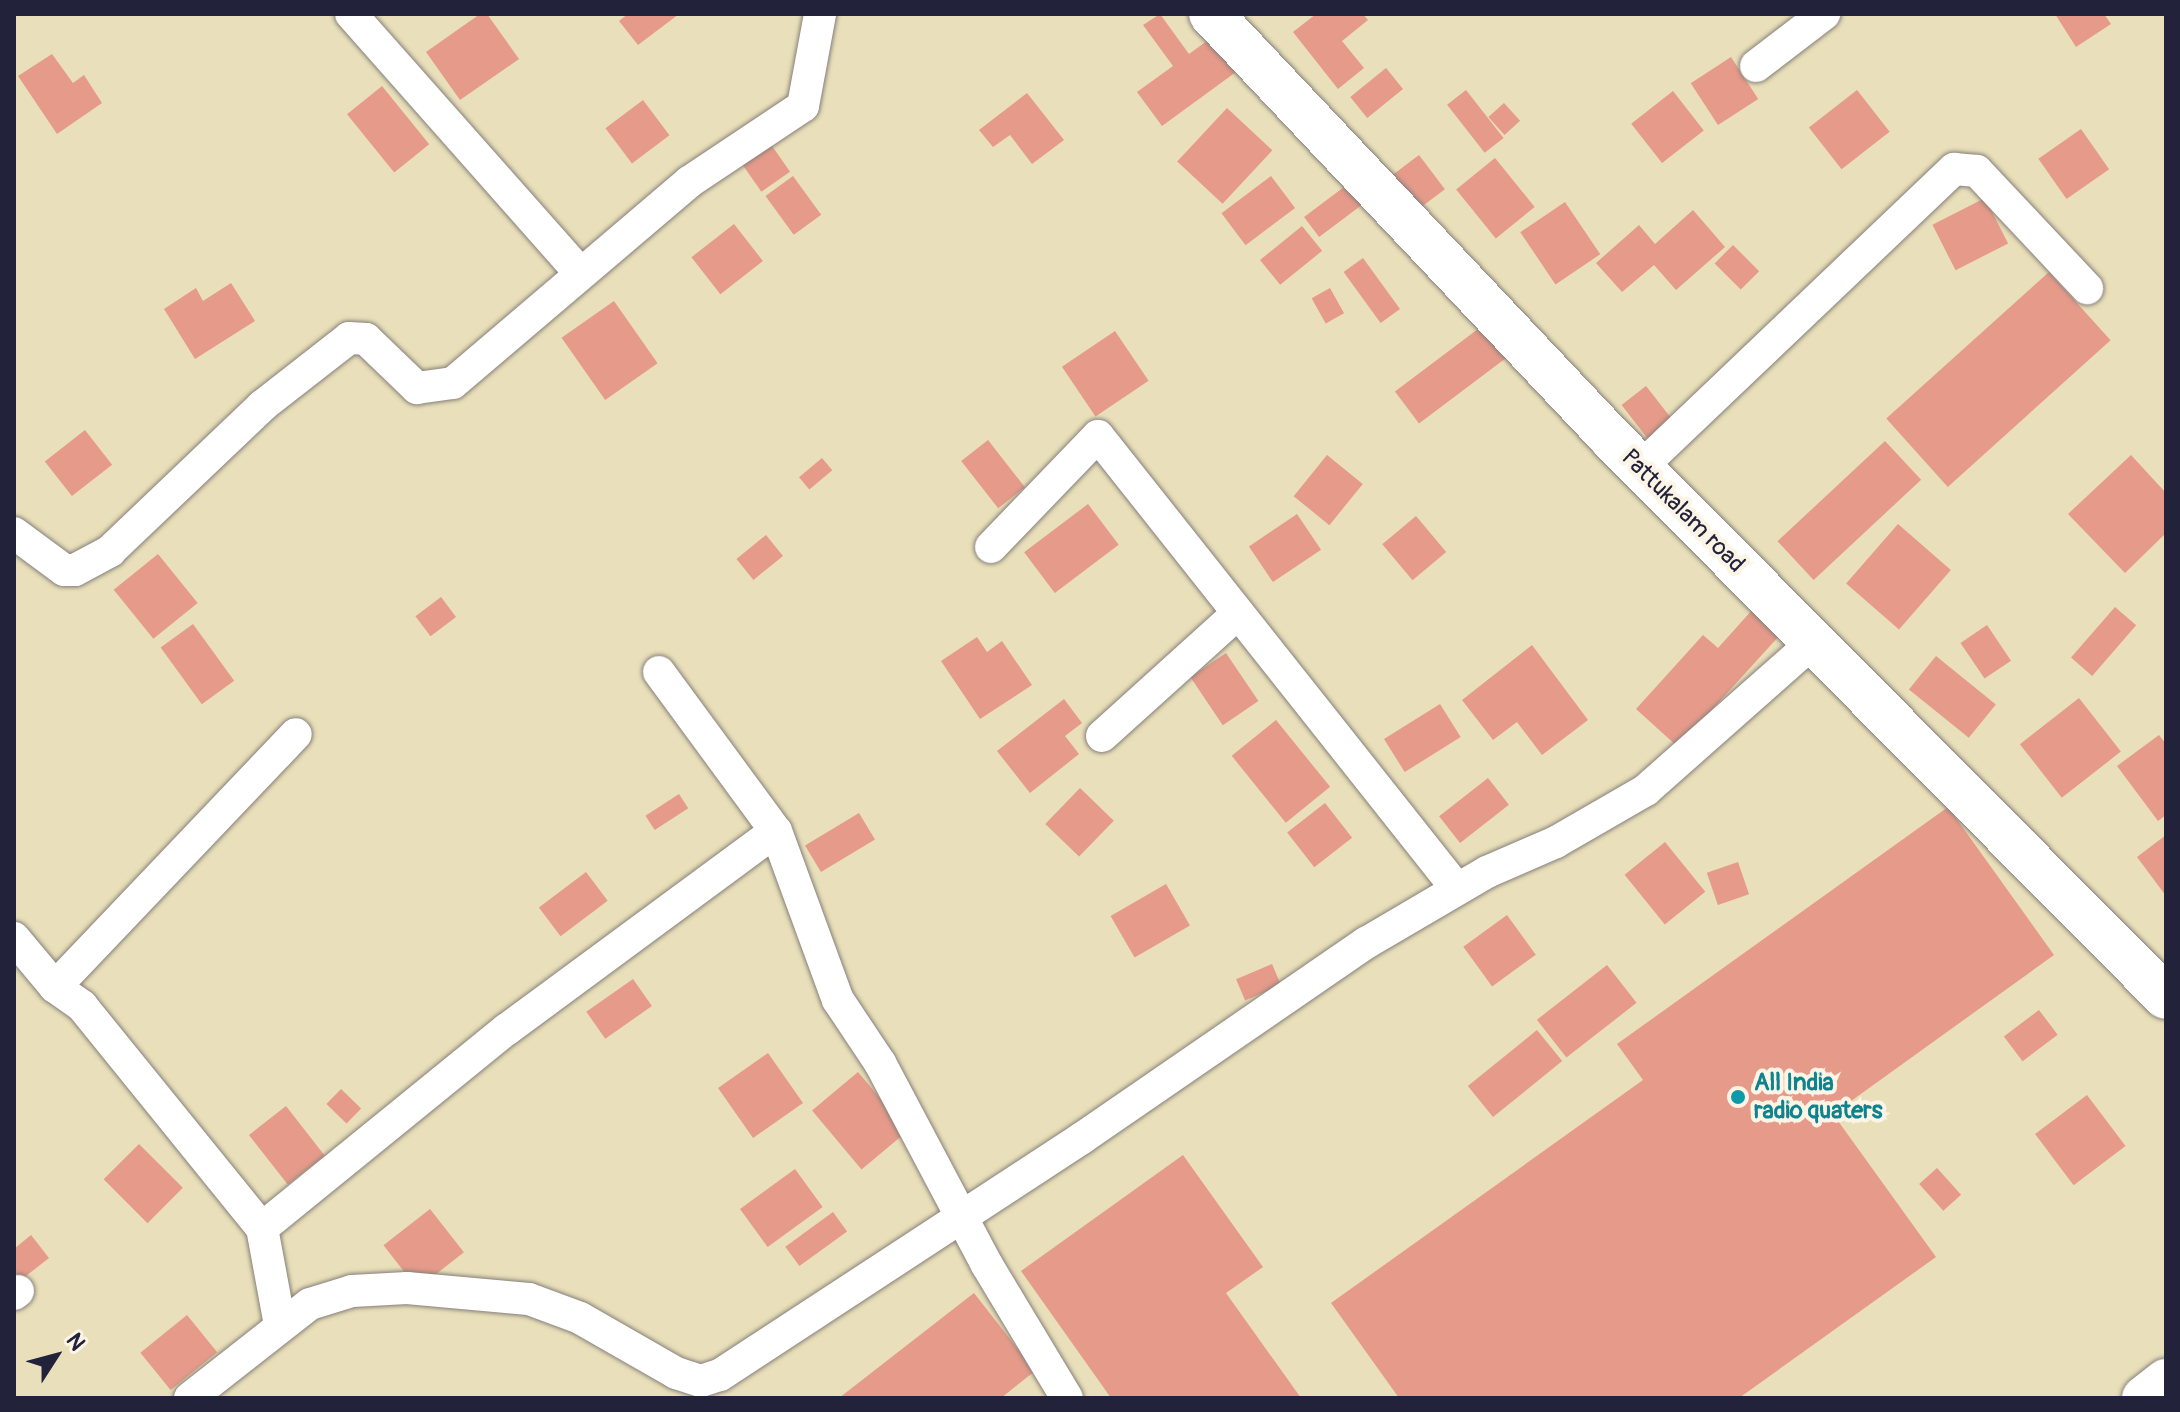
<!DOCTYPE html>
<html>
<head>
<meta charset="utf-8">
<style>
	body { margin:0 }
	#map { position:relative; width:2180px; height:1412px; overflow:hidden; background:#e9dfba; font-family:Pangolin,sans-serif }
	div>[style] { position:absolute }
	.building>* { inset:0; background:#e69a8a; transform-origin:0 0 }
	.roads { filter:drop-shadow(0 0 2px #86807a) drop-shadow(0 0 2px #86807a) }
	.street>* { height:32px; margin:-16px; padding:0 16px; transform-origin:16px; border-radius:16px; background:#fff }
	.secondary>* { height:44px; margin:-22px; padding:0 22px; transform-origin:22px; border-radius:22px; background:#fff }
	.highway>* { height:44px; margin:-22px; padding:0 22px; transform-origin:22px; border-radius:22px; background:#fff }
	.dots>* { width:22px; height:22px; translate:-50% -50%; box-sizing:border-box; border:4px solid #fcf5e5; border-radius:50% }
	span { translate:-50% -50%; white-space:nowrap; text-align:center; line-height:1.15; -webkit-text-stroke:8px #fcf5e5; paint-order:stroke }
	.street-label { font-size:24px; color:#22223b }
	.culture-label { font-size:24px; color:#0d838f; font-weight:700 }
	.left { translate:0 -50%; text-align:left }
	.frame { position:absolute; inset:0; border:16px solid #22223b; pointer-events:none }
	.north { position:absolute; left:16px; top:1316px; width:80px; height:80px; -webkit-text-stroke:6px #fcf5e5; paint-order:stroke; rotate:54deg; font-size:22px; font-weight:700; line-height:32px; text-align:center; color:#22223b }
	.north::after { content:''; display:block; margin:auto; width:28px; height:36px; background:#22223b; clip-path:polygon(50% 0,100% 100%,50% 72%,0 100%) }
</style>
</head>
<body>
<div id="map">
	<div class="building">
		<div style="clip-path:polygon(480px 14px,487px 14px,519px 59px,460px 100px,426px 52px)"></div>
		<div style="clip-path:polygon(628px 14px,679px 14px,638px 45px,619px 21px)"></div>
		<div style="clip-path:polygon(1160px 14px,1189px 54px,1211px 38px,1236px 72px,1162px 126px,1137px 92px,1173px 66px,1143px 25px)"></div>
		<div style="clip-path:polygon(1316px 14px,1363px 14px,1368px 20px,1342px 41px,1364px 68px,1338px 89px,1293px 32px)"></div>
		<div style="clip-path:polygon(2055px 14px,2104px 14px,2111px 24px,2076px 47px)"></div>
		<div style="clip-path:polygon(52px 54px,73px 83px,84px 75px,102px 103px,57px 134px,18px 76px)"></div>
		<div style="left:1731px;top:57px;width:50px;height:48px;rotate:57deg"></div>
		<div style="left:1386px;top:68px;width:27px;height:46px;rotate:51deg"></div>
		<div style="left:382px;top:86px;width:75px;height:45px;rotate:51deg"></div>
		<div style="left:1466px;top:90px;width:61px;height:24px;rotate:52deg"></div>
		<div style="left:1857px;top:90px;width:53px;height:61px;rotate:52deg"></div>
		<div style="left:1673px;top:91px;width:50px;height:53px;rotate:52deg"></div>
		<div style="clip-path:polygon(1027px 93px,1064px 140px,1032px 164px,1010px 135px,993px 147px,979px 130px)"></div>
		<div style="left:643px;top:100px;width:44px;height:47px;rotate:53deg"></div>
		<div style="left:1504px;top:103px;width:24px;height:21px;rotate:48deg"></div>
		<div style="left:1227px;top:108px;width:62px;height:73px;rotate:43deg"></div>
		<div style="left:2081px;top:129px;width:49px;height:52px;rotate:55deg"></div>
		<div style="left:770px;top:143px;width:35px;height:35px;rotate:55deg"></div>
		<div style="left:1419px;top:155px;width:43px;height:37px;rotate:53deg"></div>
		<div style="left:1495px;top:158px;width:63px;height:50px;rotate:51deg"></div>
		<div style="left:793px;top:176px;width:48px;height:34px;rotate:54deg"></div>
		<div style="left:1271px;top:176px;width:40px;height:62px;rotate:53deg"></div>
		<div style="left:1348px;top:184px;width:25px;height:55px;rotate:53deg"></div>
		<div style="left:1985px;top:198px;width:51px;height:59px;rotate:63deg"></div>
		<div style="left:1565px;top:202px;width:63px;height:54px;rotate:56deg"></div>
		<div style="clip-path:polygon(1693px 210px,1725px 247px,1676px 290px,1654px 265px,1622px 292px,1596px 263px,1639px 225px,1655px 244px)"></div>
		<div style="left:734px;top:224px;width:47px;height:54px;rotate:52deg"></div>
		<div style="left:1302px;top:226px;width:32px;height:54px;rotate:51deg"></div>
		<div style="left:1733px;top:245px;width:37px;height:26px;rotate:45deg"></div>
		<div style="left:1363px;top:258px;width:63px;height:24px;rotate:54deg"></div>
		<div style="left:2049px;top:272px;width:92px;height:219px;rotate:48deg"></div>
		<div style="clip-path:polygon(231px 283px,255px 321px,195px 359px,164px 309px,196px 288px,203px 301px)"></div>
		<div style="left:1330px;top:288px;width:29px;height:21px;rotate:61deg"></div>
		<div style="left:614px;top:301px;width:76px;height:64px;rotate:55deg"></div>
		<div style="left:1482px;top:326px;width:40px;height:109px;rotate:53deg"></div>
		<div style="left:1115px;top:331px;width:60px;height:64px;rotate:56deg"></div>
		<div style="left:1646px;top:386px;width:55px;height:31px;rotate:52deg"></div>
		<div style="left:85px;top:430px;width:44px;height:51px;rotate:52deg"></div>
		<div style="left:988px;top:440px;width:60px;height:34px;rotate:52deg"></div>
		<div style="left:1885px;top:441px;width:53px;height:147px;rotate:47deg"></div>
		<div style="left:1327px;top:455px;width:46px;height:53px;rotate:39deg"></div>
		<div style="clip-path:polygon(2131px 455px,2166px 493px,2166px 533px,2125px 573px,2068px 514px)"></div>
		<div style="left:822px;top:458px;width:16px;height:30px;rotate:50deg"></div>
		<div style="left:1088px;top:504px;width:51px;height:80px;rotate:53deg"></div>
		<div style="left:1297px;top:514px;width:43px;height:58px;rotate:56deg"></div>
		<div style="left:1416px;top:516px;width:47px;height:44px;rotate:50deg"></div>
		<div style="left:1898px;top:524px;width:70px;height:79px;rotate:41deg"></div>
		<div style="left:766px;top:535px;width:27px;height:38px;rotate:51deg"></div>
		<div style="left:158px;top:554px;width:63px;height:57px;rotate:51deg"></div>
		<div style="left:441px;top:597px;width:25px;height:32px;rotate:53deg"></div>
		<div style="left:2115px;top:607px;width:28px;height:67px;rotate:41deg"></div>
		<div style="clip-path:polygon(1753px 609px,1781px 634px,1678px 747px,1636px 709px,1703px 635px,1718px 648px)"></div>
		<div style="left:193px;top:624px;width:70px;height:40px;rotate:54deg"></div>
		<div style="left:1987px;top:625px;width:43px;height:32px;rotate:56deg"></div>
		<div style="clip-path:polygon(977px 637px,987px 652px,1002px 641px,1032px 685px,980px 719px,941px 661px)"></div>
		<div style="clip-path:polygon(1532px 645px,1588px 720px,1542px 755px,1517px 722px,1493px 740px,1462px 700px)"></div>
		<div style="left:1226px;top:653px;width:58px;height:43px;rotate:56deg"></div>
		<div style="left:1936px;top:656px;width:77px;height:43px;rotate:39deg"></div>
		<div style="left:2079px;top:698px;width:68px;height:75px;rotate:52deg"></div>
		<div style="clip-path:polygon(1064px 699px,1082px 723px,1065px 736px,1079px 754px,1030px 793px,997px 751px)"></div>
		<div style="left:1440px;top:704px;width:39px;height:66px;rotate:58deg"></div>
		<div style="left:1276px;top:720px;width:86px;height:57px;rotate:51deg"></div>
		<div style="clip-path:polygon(2159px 735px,2166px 744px,2166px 815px,2158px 821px,2117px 766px)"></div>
		<div style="left:1488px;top:778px;width:34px;height:62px;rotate:52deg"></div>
		<div style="left:1080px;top:788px;width:47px;height:50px;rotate:44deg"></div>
		<div style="left:679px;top:794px;width:17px;height:40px;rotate:57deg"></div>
		<div style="left:1325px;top:803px;width:44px;height:48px;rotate:52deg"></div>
		<div style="clip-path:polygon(1948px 807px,2054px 955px,1833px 1114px,1936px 1257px,1739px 1398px,1399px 1398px,1331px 1303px,1643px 1080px,1617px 1044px)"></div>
		<div style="left:859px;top:813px;width:31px;height:63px;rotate:59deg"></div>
		<div style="clip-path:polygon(2166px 835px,2166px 896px,2137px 857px)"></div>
		<div style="left:1665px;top:842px;width:64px;height:52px;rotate:51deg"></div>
		<div style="left:1738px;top:862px;width:34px;height:33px;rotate:71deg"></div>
		<div style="left:586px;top:872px;width:36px;height:59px;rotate:53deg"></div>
		<div style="left:1166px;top:884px;width:48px;height:64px;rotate:60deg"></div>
		<div style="left:1507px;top:915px;width:49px;height:54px;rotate:54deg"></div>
		<div style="left:1272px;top:964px;width:23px;height:39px;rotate:67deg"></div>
		<div style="left:1607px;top:965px;width:48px;height:89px;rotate:52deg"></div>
		<div style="left:633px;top:979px;width:33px;height:57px;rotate:55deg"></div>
		<div style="left:2039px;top:1010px;width:31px;height:44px;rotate:53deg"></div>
		<div style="left:1537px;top:1030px;width:40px;height:89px;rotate:51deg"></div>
		<div style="left:768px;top:1053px;width:61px;height:61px;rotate:55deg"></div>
		<div style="left:858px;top:1072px;width:77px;height:60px;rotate:50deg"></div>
		<div style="left:341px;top:1089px;width:28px;height:21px;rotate:44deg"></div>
		<div style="left:2087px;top:1095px;width:64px;height:65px;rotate:53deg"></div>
		<div style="left:286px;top:1106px;width:63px;height:47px;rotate:52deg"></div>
		<div style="left:139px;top:1144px;width:62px;height:50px;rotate:45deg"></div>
		<div style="clip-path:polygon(1183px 1155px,1263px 1267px,1226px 1293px,1301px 1398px,1111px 1398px,1021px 1271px)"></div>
		<div style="left:1937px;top:1168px;width:36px;height:24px;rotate:48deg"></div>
		<div style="left:795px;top:1169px;width:47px;height:68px;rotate:54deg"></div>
		<div style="left:430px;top:1209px;width:55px;height:59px;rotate:52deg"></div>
		<div style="left:833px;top:1212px;width:24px;height:59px;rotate:54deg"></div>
		<div style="clip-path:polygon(31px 1235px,49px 1258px,17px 1283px,14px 1249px)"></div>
		<div style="clip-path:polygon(974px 1293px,1035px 1371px,1001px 1398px,839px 1398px)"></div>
		<div style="left:187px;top:1315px;width:48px;height:60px;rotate:51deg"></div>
	</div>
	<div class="roads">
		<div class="street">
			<div style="left:351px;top:14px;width:346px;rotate:48.5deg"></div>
			<div style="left:1756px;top:66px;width:86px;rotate:-37.4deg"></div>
			<div style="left:1640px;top:468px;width:434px;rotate:-43.6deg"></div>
			<div style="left:1954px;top:169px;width:23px;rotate:5deg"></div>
			<div style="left:1977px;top:171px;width:161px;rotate:46.8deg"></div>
			<div style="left:14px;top:533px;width:62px;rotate:36.5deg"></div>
			<div style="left:64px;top:570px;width:11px"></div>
			<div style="left:75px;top:570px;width:40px;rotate:-28deg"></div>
			<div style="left:110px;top:551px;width:210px;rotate:-43.6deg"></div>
			<div style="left:262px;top:406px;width:110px;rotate:-38deg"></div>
			<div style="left:349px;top:338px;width:17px;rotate:3deg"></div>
			<div style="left:366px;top:339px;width:71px;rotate:43.9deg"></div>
			<div style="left:417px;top:388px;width:36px;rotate:-8deg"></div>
			<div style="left:453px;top:383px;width:310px;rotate:-40.4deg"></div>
			<div style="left:689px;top:182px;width:137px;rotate:-33.7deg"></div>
			<div style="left:803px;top:106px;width:94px;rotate:-79.5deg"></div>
			<div style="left:991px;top:547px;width:154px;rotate:-46.1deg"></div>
			<div style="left:1098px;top:436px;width:578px;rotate:51.6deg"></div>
			<div style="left:659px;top:672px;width:197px;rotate:53.7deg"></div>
			<div style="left:1102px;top:736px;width:183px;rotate:-42.1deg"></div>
			<div style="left:14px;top:938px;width:64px;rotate:50.1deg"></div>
			<div style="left:55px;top:987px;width:33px;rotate:35deg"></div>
			<div style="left:82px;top:1006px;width:286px;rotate:51deg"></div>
			<div style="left:55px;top:987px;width:349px;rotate:-46.4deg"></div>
			<div style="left:14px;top:1294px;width:5px;rotate:-37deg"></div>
			<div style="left:280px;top:1325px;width:99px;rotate:-100.5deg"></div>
			<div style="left:262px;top:1228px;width:314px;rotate:-39.1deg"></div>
			<div style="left:506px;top:1030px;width:335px;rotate:-36.4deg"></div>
			<div style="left:776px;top:831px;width:180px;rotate:69.9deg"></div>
			<div style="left:838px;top:1000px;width:76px;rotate:56.3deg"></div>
			<div style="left:880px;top:1063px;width:229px;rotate:62.1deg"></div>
			<div style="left:987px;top:1265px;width:155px;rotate:59deg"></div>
			<div style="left:190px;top:1398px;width:152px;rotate:-38.1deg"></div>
			<div style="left:310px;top:1304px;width:44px;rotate:-17.2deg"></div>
			<div style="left:352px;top:1291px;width:55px;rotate:-3.1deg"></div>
			<div style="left:407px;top:1288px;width:122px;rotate:5.2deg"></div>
			<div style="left:529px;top:1299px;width:54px;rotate:20.4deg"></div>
			<div style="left:580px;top:1318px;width:111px;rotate:29.8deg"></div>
			<div style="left:676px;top:1373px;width:26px;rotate:18deg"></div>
			<div style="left:701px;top:1381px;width:20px;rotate:-18deg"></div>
			<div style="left:720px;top:1375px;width:433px;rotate:-33.2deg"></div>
			<div style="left:1082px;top:1138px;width:345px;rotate:-34.5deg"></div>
			<div style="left:1366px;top:943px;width:140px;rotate:-30.4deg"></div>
			<div style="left:1487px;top:872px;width:75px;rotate:-23.5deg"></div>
			<div style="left:1556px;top:842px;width:104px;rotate:-30deg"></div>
			<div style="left:1646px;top:790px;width:223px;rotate:-41.5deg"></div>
		</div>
		<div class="secondary">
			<div style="left:1211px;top:14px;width:584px;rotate:46.66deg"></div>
			<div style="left:1612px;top:439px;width:786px;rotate:45.21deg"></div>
		</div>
		<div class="highway">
			<div style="left:2144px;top:1398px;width:28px;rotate:-38deg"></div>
		</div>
	</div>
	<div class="dots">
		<div style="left:1738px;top:1097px;background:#0f9aa8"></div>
	</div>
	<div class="street-label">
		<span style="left:1683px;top:511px;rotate:45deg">Pattukalam road</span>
	</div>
	<div class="culture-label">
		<span class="left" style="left:1754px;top:1097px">All India<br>radio quaters</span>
	</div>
	<div class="frame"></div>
	<div class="north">N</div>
</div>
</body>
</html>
